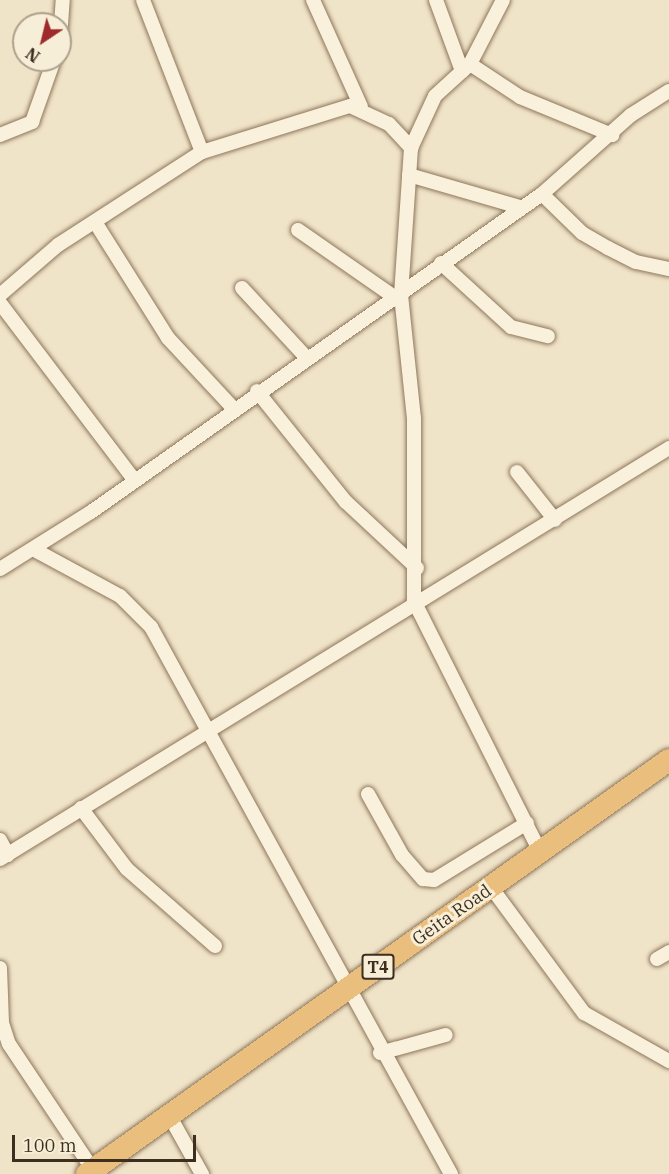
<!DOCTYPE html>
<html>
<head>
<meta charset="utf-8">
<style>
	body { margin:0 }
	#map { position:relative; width:669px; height:1174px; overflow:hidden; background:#f0e4c8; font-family:"IBM Plex Serif",serif }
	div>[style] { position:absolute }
	.roads { filter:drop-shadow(0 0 2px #8d765c) drop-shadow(0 0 2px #8d765c) }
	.minor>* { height:14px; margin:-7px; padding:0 7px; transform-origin:7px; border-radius:7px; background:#faf1dc }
	.trunk>* { height:22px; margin:-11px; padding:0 11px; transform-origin:11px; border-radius:11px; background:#eabe7c }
	span { translate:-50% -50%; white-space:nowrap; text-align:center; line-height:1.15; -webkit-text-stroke:6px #f7eed8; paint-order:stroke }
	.shield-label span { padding:2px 4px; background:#f7eed8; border:2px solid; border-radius:4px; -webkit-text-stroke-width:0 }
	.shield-label { font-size:16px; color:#3d2e20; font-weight:700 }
	.street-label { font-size:18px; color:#3d2e20 }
	.north { position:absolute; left:12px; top:12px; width:60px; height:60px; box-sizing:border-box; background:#f7eed8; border:2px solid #ada18e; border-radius:50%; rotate:215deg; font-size:16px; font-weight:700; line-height:24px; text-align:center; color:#3d2e20 }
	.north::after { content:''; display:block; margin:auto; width:21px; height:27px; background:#9e2a2b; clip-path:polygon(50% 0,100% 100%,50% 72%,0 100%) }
	.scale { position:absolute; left:12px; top:1135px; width:184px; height:27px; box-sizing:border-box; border:3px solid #3d2e20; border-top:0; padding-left:8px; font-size:18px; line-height:21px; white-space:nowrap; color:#3d2e20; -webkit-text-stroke:4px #f7eed8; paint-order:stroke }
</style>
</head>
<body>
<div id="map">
	<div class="roads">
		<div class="minor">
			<div style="left:143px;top:0;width:163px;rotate:68.8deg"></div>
			<div style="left:313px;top:0;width:117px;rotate:65.8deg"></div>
			<div style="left:436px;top:0;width:76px;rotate:69.9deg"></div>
			<div style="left:503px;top:0;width:72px;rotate:117.3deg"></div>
			<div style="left:470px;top:64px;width:47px;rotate:137.6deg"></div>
			<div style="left:435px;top:96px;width:57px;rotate:114.8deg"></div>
			<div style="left:411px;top:148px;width:147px;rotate:93.9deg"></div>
			<div style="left:401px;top:295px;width:124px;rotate:84deg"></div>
			<div style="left:414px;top:418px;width:183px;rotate:90deg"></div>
			<div style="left:414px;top:601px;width:283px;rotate:63.3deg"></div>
			<div style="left:60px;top:39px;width:39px;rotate:-86deg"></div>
			<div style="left:470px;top:64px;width:60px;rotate:33.4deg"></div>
			<div style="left:520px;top:97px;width:100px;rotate:22.4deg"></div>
			<div style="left:0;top:135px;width:35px;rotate:-22deg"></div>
			<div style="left:32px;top:122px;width:66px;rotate:-70.5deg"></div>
			<div style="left:409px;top:175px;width:116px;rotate:16.1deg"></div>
			<div style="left:542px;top:194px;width:56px;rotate:44.3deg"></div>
			<div style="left:582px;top:233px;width:30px;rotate:30deg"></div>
			<div style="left:608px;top:248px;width:31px;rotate:27deg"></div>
			<div style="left:636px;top:262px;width:34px;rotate:12deg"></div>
			<div style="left:95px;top:222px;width:137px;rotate:57.8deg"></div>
			<div style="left:168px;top:338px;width:97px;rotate:47.1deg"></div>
			<div style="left:298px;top:230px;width:119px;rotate:34.8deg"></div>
			<div style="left:441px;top:263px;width:95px;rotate:42.4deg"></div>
			<div style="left:511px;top:327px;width:38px;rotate:14deg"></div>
			<div style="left:242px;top:288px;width:94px;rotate:47.2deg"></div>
			<div style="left:0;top:295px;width:77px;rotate:-40.8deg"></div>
			<div style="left:58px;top:245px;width:171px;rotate:-32.9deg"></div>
			<div style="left:202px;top:152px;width:155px;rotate:-17.3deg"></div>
			<div style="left:350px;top:106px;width:43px;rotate:24.8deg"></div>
			<div style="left:389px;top:124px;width:33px;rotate:47deg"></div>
			<div style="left:0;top:303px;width:223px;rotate:52.8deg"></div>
			<div style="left:257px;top:391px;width:142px;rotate:51.3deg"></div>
			<div style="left:346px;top:502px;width:97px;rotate:42.9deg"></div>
			<div style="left:517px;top:472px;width:61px;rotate:51.6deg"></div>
			<div style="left:33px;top:549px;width:99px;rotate:28.4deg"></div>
			<div style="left:120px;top:596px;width:44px;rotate:45deg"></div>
			<div style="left:151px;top:627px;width:624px;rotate:61.26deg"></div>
			<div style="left:0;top:569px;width:107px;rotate:-32.1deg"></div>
			<div style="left:91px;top:512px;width:552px;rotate:-35.19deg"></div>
			<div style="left:542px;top:194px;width:119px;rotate:-41.6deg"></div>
			<div style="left:631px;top:115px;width:45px;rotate:-32.3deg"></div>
			<div style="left:368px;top:794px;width:70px;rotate:60.9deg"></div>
			<div style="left:402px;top:855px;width:32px;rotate:49deg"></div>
			<div style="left:423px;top:879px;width:11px;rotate:5deg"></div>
			<div style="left:434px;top:880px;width:109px;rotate:-31.5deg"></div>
			<div style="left:81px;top:808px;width:76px;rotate:53deg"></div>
			<div style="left:127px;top:869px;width:117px;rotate:41.2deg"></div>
			<div style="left:0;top:840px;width:17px;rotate:62deg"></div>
			<div style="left:0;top:859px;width:785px;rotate:-31.56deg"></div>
			<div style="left:491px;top:887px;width:157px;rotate:53.6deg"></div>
			<div style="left:584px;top:1013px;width:98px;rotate:29.5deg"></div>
			<div style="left:657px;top:959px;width:14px;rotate:-30deg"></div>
			<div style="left:0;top:968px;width:55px;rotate:87.9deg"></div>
			<div style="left:2px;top:1023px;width:22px;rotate:72deg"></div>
			<div style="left:9px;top:1044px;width:151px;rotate:56.3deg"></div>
			<div style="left:380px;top:1053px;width:68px;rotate:-15.3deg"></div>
			<div style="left:169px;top:1115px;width:68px;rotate:60.8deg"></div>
		</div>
		<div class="trunk">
			<div style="left:87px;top:1174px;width:714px;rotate:-35.43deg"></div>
		</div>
	</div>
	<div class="shield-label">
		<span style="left:378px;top:967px">T4</span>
	</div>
	<div class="street-label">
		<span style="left:452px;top:915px;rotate:-35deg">Geita Road</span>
	</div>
	<div class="north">N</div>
	<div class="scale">100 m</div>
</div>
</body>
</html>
